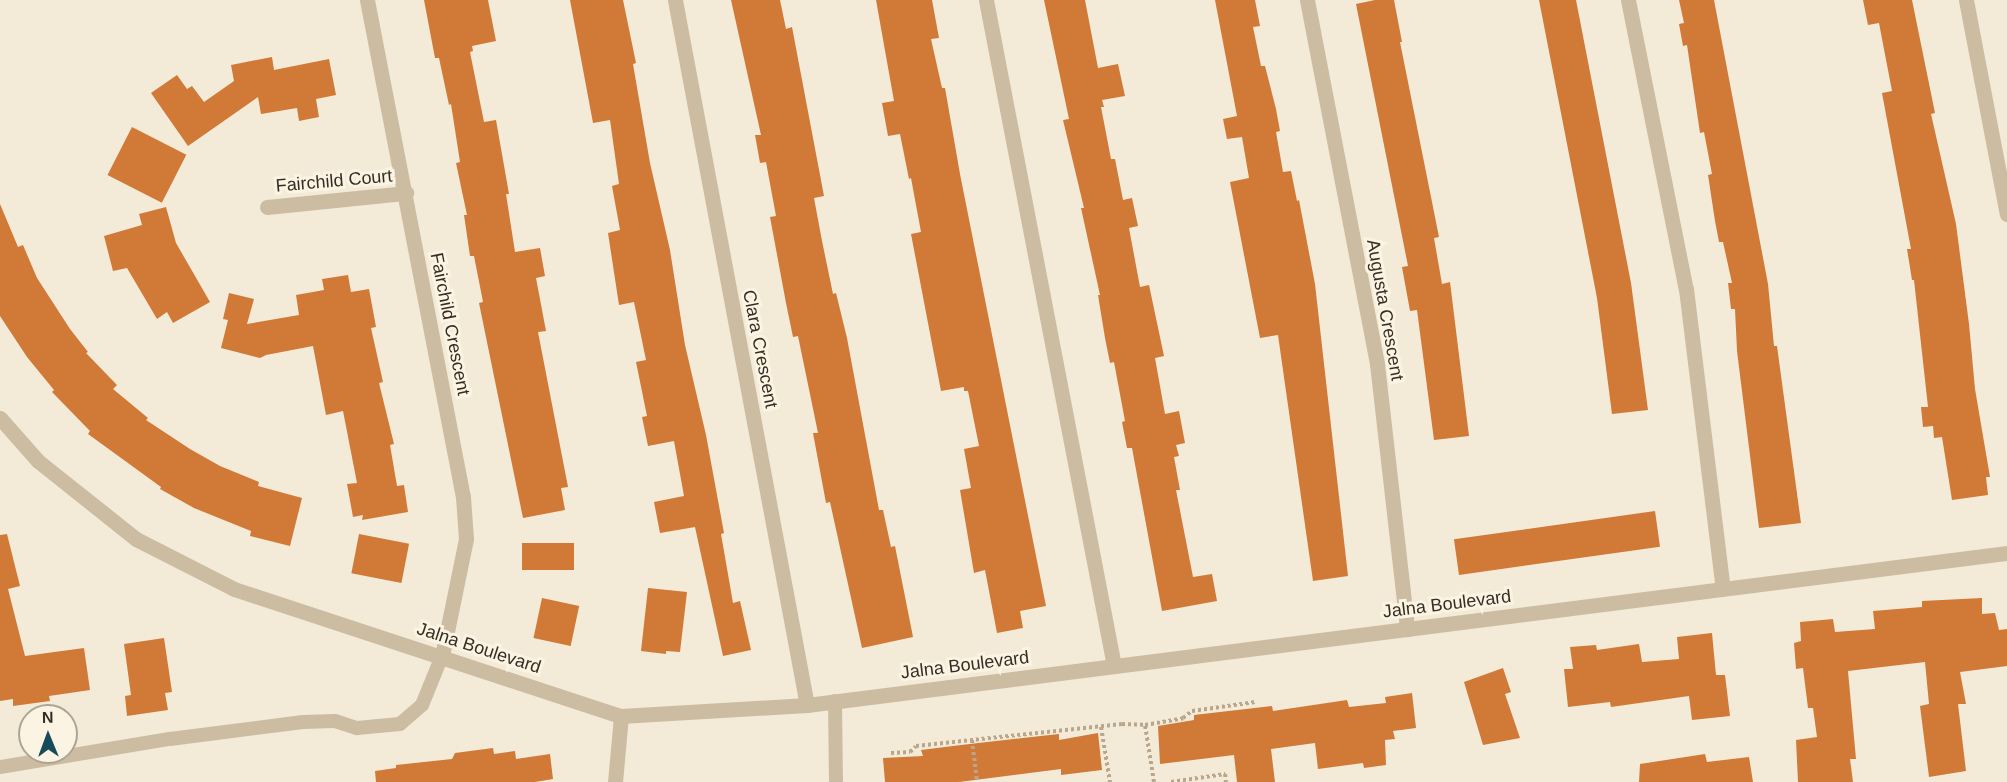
<!DOCTYPE html>
<html>
<head>
<meta charset="utf-8">
<style>
	body { margin:0 }
	#map { position:relative; width:2007px; height:782px; overflow:hidden; background:#f3ebd7; font-family:Helvetica,sans-serif }
	div>[style] { position:absolute }
	.building>* { inset:0; background:#d17937; transform-origin:0 0 }
	.path>* { height:4px; margin-top:-2px; transform-origin:0; background:repeating-linear-gradient(90deg,#b8a78c 0 3px,transparent 0 6px) }
	.service>* { height:14px; margin:-7px; padding:0 7px; transform-origin:7px; border-radius:7px; background:#ccbda2 }
	.minor>* { height:15px; margin:-7.5px; padding:0 7.5px; transform-origin:7.5px; border-radius:7.5px; background:#ccbda2 }
	.tertiary>* { height:15px; margin:-7.5px; padding:0 7.5px; transform-origin:7.5px; border-radius:7.5px; background:#ccbda2 }
	span { translate:-50% -50%; white-space:nowrap; text-align:center; line-height:1.15; -webkit-text-stroke:6px #fbf4e3; paint-order:stroke }
	.street-label { font-size:18px; color:#362e25 }
	.north { position:absolute; left:18px; top:704px; width:60px; height:60px; box-sizing:border-box; background:#fbf4e3; border:2px solid #aca597; border-radius:50%; rotate:359deg; font-size:16px; font-weight:700; line-height:24px; text-align:center; color:#362e25 }
	.north::after { content:''; display:block; margin:auto; width:21px; height:27px; background:#174a5b; clip-path:polygon(50% 0,100% 100%,50% 72%,0 100%) }
</style>
</head>
<body>
<div id="map">
	<div class="building">
		<div style="clip-path:polygon(424px 0,488px 0,496px 41px,472px 46px,473px 51px,470px 52px,484px 122px,496px 120px,509px 194px,506px 194px,515px 252px,540px 248px,545px 276px,536px 278px,546px 331px,538px 332px,568px 487px,561px 488px,565px 510px,523px 518px,479px 303px,483px 302px,474px 256px,470px 256px,464px 215px,467px 215px,456px 163px,460px 162px,451px 104px,449px 105px,439px 58px,435px 58px)"></div>
		<div style="clip-path:polygon(570px 0,623px 0,636px 63px,633px 64px,650px 163px,670px 250px,685px 345px,706px 435px,724px 533px,721px 534px,733px 603px,740px 601px,751px 650px,723px 656px,695px 527px,660px 533px,654px 502px,684px 496px,674px 441px,648px 446px,642px 417px,647px 416px,636px 362px,646px 360px,634px 302px,619px 305px,608px 233px,620px 230px,612px 186px,619px 184px,610px 120px,593px 123px)"></div>
		<div style="clip-path:polygon(731px 0,780px 0,786px 29px,792px 27px,824px 196px,814px 198px,822px 241px,833px 294px,836px 293px,847px 338px,879px 510px,883px 510px,891px 547px,895px 546px,913px 637px,862px 648px,830px 502px,826px 503px,813px 433px,818px 433px,798px 336px,793px 337px,786px 303px,770px 217px,776px 216px,766px 162px,760px 163px,755px 135px,761px 135px)"></div>
		<div style="clip-path:polygon(876px 0,932px 0,939px 38px,931px 39px,942px 88px,945px 88px,960px 174px,1046px 606px,1020px 611px,1023px 628px,997px 633px,985px 570px,974px 573px,960px 490px,971px 488px,964px 449px,979px 446px,968px 391px,964px 391px,964px 387px,941px 391px,911px 234px,921px 232px,911px 178px,909px 179px,900px 134px,888px 136px,882px 103px,894px 101px)"></div>
		<div style="clip-path:polygon(1044px 0,1085px 0,1098px 68px,1118px 64px,1125px 96px,1102px 100px,1104px 107px,1101px 107px,1111px 159px,1115px 159px,1123px 200px,1132px 198px,1138px 226px,1129px 228px,1140px 287px,1149px 285px,1164px 356px,1155px 358px,1165px 414px,1179px 411px,1185px 443px,1176px 445px,1179px 456px,1174px 457px,1180px 490px,1176px 490px,1193px 577px,1212px 574px,1217px 601px,1162px 611px,1132px 448px,1127px 448px,1122px 422px,1125px 421px,1114px 362px,1110px 363px,1105px 338px,1098px 295px,1100px 295px,1081px 208px,1084px 208px,1063px 120px,1069px 119px)"></div>
		<div style="clip-path:polygon(1215px 0,1255px 0,1260px 26px,1253px 27px,1261px 66px,1265px 66px,1276px 109px,1280px 131px,1276px 132px,1283px 172px,1291px 171px,1297px 201px,1299px 200px,1315px 284px,1348px 576px,1313px 581px,1278px 335px,1260px 338px,1230px 182px,1249px 178px,1242px 137px,1227px 139px,1223px 119px,1237px 116px)"></div>
		<div style="clip-path:polygon(1375px 0,1394px 0,1402px 42px,1400px 42px,1439px 237px,1434px 238px,1442px 284px,1450px 282px,1469px 436px,1434px 440px,1417px 310px,1410px 311px,1402px 267px,1408px 266px,1356px 4px)"></div>
		<div style="clip-path:polygon(1539px 0,1576px 0,1631px 283px,1648px 410px,1612px 414px,1597px 298px)"></div>
		<div style="clip-path:polygon(1679px 0,1714px 0,1768px 284px,1774px 346px,1777px 346px,1801px 523px,1759px 528px,1737px 351px,1735px 309px,1731px 309px,1728px 283px,1732px 283px,1723px 242px,1719px 242px,1715px 221px,1708px 175px,1712px 174px,1704px 132px,1700px 133px,1687px 45px,1683px 46px,1679px 24px,1684px 23px)"></div>
		<div style="clip-path:polygon(1863px 0,1912px 0,1935px 113px,1931px 114px,1956px 224px,1969px 324px,1975px 389px,1990px 477px,1986px 477px,1988px 495px,1952px 500px,1942px 437px,1934px 438px,1933px 426px,1923px 427px,1921px 407px,1928px 407px,1914px 280px,1912px 280px,1907px 249px,1911px 249px,1882px 93px,1892px 91px,1879px 23px,1868px 25px)"></div>
		<div style="clip-path:polygon(272px 57px,274px 70px,329px 59px,336px 95px,316px 99px,319px 117px,299px 121px,297px 108px,261px 114px,258px 97px,188px 146px,151px 93px,177px 75px,187px 89px,192px 86px,204px 102px,234px 81px,231px 65px)"></div>
		<div style="left:132px;top:127px;width:61px;height:54px;rotate:27deg"></div>
		<div style="clip-path:polygon(0 204px,18px 247px,23px 245px,37px 278px,70px 329px,88px 352px,86px 353px,117px 385px,113px 389px,148px 418px,146px 420px,190px 449px,220px 466px,259px 482px,258px 486px,302px 498px,290px 546px,250px 536px,251px 531px,194px 508px,160px 489px,161px 487px,88px 434px,90px 431px,52px 392px,54px 390px,27px 357px,0 316px)"></div>
		<div style="clip-path:polygon(166px 207px,176px 243px,210px 302px,173px 323px,167px 312px,157px 319px,127px 268px,113px 271px,104px 236px,142px 225px,139px 214px)"></div>
		<div style="clip-path:polygon(348px 275px,351px 292px,369px 289px,376px 327px,371px 328px,383px 382px,379px 383px,394px 444px,390px 445px,397px 486px,404px 485px,408px 512px,362px 520px,363px 515px,353px 517px,347px 484px,357px 483px,343px 411px,326px 415px,313px 346px,266px 355px,260px 358px,221px 348px,228px 320px,223px 319px,229px 293px,254px 299px,247px 324px,299px 315px,296px 295px,324px 290px,322px 279px)"></div>
		<div style="left:1655px;top:511px;width:36px;height:203px;rotate:82deg"></div>
		<div style="clip-path:polygon(7px 534px,20px 586px,8px 589px,25px 656px,84px 648px,90px 690px,49px 696px,50px 701px,13px 706px,13px 699px,0 701px,0 535px)"></div>
		<div style="left:359px;top:534px;width:51px;height:40px;rotate:11deg"></div>
		<div style="left:522px;top:543px;width:52px;height:27px"></div>
		<div style="clip-path:polygon(648px 588px,687px 592px,680px 652px,666px 651px,666px 654px,641px 651px)"></div>
		<div style="left:542px;top:598px;width:38px;height:41px;rotate:12deg"></div>
		<div style="clip-path:polygon(1982px 598px,1982px 614px,1995px 613px,1999px 630px,2007px 629px,2007px 666px,1960px 672px,1966px 704px,1958px 704px,1966px 771px,1929px 777px,1920px 706px,1929px 704px,1925px 662px,1848px 671px,1856px 759px,1850px 759px,1853px 782px,1798px 782px,1796px 740px,1817px 737px,1813px 708px,1808px 708px,1803px 668px,1796px 669px,1794px 643px,1801px 641px,1800px 622px,1833px 619px,1835px 632px,1875px 629px,1873px 611px,1922px 607px,1922px 601px)"></div>
		<div style="clip-path:polygon(1712px 633px,1716px 675px,1725px 675px,1730px 716px,1692px 720px,1689px 696px,1611px 707px,1610px 702px,1568px 707px,1564px 669px,1573px 669px,1570px 647px,1596px 645px,1597px 650px,1639px 644px,1642px 662px,1679px 659px,1677px 637px)"></div>
		<div style="clip-path:polygon(164px 638px,172px 692px,165px 693px,168px 710px,127px 716px,125px 696px,131px 695px,124px 644px)"></div>
		<div style="clip-path:polygon(1503px 668px,1511px 692px,1505px 694px,1520px 738px,1483px 745px,1464px 682px)"></div>
		<div style="clip-path:polygon(1412px 693px,1416px 728px,1393px 731px,1395px 739px,1385px 740px,1386px 765px,1364px 768px,1363px 763px,1318px 769px,1315px 743px,1271px 749px,1275px 782px,1237px 782px,1234px 755px,1160px 764px,1158px 726px,1194px 720px,1194px 715px,1272px 706px,1273px 711px,1347px 700px,1349px 707px,1386px 703px,1385px 697px)"></div>
		<div style="clip-path:polygon(1098px 733px,1102px 770px,1061px 775px,1061px 769px,959px 782px,885px 782px,883px 758px,923px 756px,921px 750px,961px 745px,1059px 734px,1059px 740px)"></div>
		<div style="clip-path:polygon(493px 748px,494px 754px,515px 751px,516px 759px,550px 754px,553px 779px,535px 782px,376px 782px,375px 771px,396px 768px,396px 765px,452px 759px,455px 753px)"></div>
		<div style="clip-path:polygon(1705px 754px,1707px 762px,1749px 757px,1753px 782px,1639px 782px,1640px 764px)"></div>
	</div>
	<div class="path">
		<div style="left:1101px;top:727px;width:56px;rotate:80.7deg"></div>
		<div style="left:972px;top:740px;width:42px;rotate:83.2deg"></div>
		<div style="left:891px;top:753px;width:19px;rotate:-3deg"></div>
		<div style="left:910px;top:752px;width:8px;rotate:-45deg"></div>
		<div style="left:916px;top:746px;width:207px;rotate:-6.1deg"></div>
		<div style="left:1122px;top:724px;width:23px;rotate:2deg"></div>
		<div style="left:1154px;top:782px;width:58px;rotate:-99deg"></div>
		<div style="left:1145px;top:725px;width:39px;rotate:-10deg"></div>
		<div style="left:1183px;top:718px;width:11px;rotate:-38deg"></div>
		<div style="left:1192px;top:711px;width:64px;rotate:-8.1deg"></div>
		<div style="left:1171px;top:782px;width:55px;rotate:-8.4deg"></div>
		<div style="left:1225px;top:774px;width:8px;rotate:83deg"></div>
	</div>
	<div class="service">
		<div style="left:835px;top:701px;width:81px;rotate:89.3deg"></div>
		<div style="left:0;top:767px;width:172px;rotate:-9.4deg"></div>
		<div style="left:170px;top:739px;width:134px;rotate:-7.3deg"></div>
		<div style="left:303px;top:722px;width:32px;rotate:-2deg"></div>
		<div style="left:335px;top:721px;width:23px;rotate:18deg"></div>
		<div style="left:357px;top:728px;width:43px;rotate:-5.3deg"></div>
		<div style="left:400px;top:724px;width:29px;rotate:-41deg"></div>
		<div style="left:422px;top:705px;width:53px;rotate:-67.8deg"></div>
	</div>
	<div class="minor">
		<div style="left:367px;top:0;width:506px;rotate:79.07deg"></div>
		<div style="left:463px;top:497px;width:42px;rotate:85.9deg"></div>
		<div style="left:466px;top:539px;width:119px;rotate:101.6deg"></div>
		<div style="left:675px;top:0;width:717px;rotate:79.4deg"></div>
		<div style="left:986px;top:0;width:678px;rotate:79.12deg"></div>
		<div style="left:1307px;top:0;width:371px;rotate:79.1deg"></div>
		<div style="left:1377px;top:364px;width:267px;rotate:83.5deg"></div>
		<div style="left:1628px;top:0;width:295px;rotate:78.7deg"></div>
		<div style="left:1686px;top:289px;width:302px;rotate:83deg"></div>
		<div style="left:267px;top:207px;width:140px;rotate:-5.8deg"></div>
	</div>
	<div class="tertiary">
		<div style="left:1966px;top:0;width:218px;rotate:79.2deg"></div>
		<div style="left:0;top:418px;width:57px;rotate:48.5deg"></div>
		<div style="left:38px;top:461px;width:125px;rotate:38.5deg"></div>
		<div style="left:136px;top:539px;width:110px;rotate:27deg"></div>
		<div style="left:234px;top:589px;width:407px;rotate:18.2deg"></div>
		<div style="left:621px;top:716px;width:186px;rotate:-3.4deg"></div>
		<div style="left:807px;top:705px;width:1210px;rotate:-7.22deg"></div>
		<div style="left:615px;top:782px;width:66px;rotate:-84.8deg"></div>
	</div>
	<div class="street-label">
		<span style="left:334px;top:181px;rotate:-5deg">Fairchild Court</span>
		<span style="left:1385px;top:310px;rotate:80deg">Augusta Crescent</span>
		<span style="left:450px;top:324px;rotate:79deg">Fairchild Crescent</span>
		<span style="left:760px;top:349px;rotate:79deg">Clara Crescent</span>
		<span style="left:1447px;top:604px;rotate:-7deg">Jalna Boulevard</span>
		<span style="left:479px;top:648px;rotate:18deg">Jalna Boulevard</span>
		<span style="left:965px;top:665px;rotate:-7deg">Jalna Boulevard</span>
	</div>
	<div class="north">N</div>
</div>
</body>
</html>
